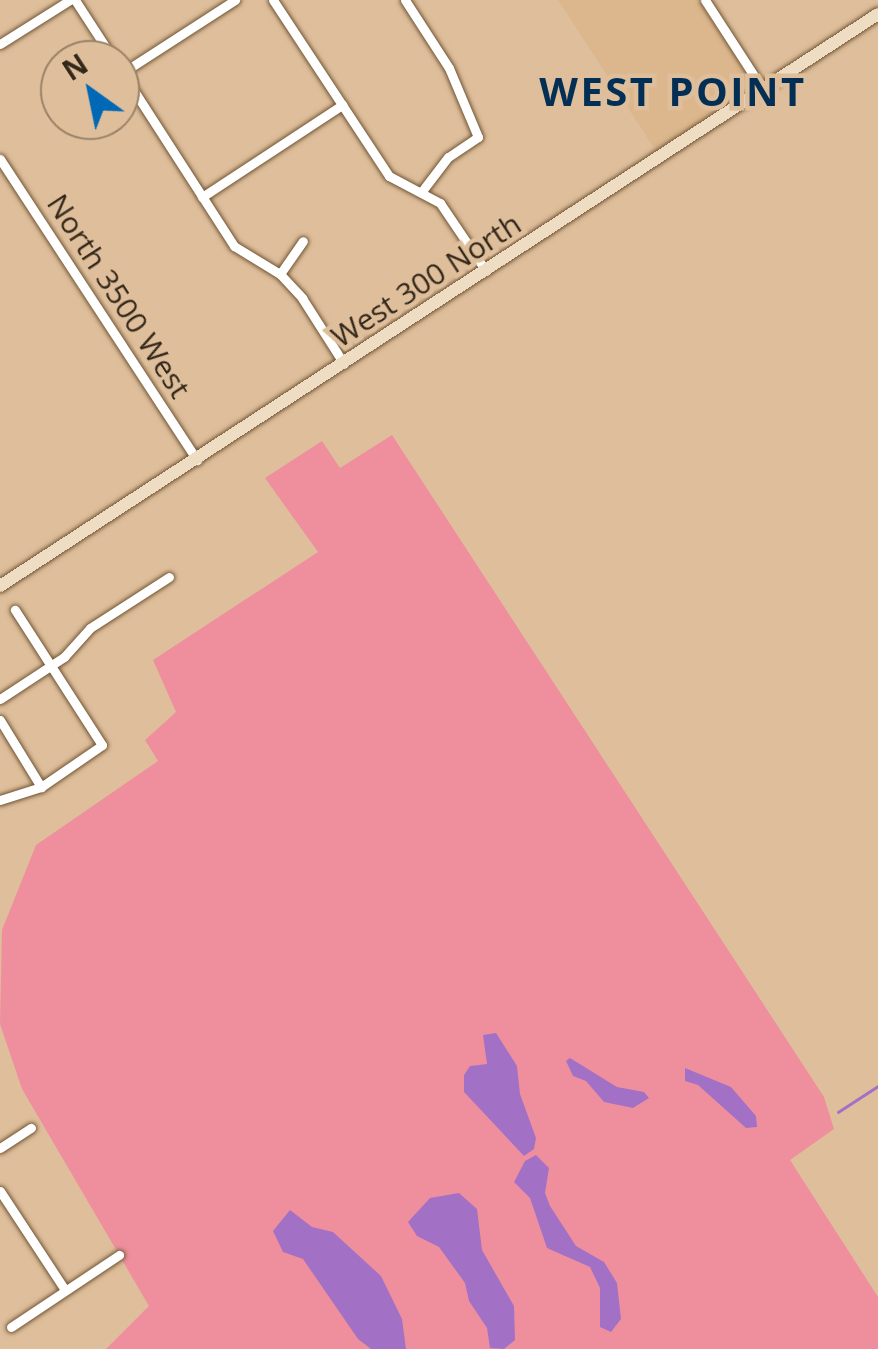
<!DOCTYPE html>
<html>
<head>
<meta charset="utf-8">
<style>
	body { margin:0 }
	#map { position:relative; width:878px; height:1349px; overflow:hidden; background:#debe9b; font-family:"Open Sans",sans-serif }
	div>[style] { position:absolute }
	.built>* { inset:0; background:#dcb78d }
	.green>* { inset:0; background:#ef8f9e }
	.water>* { inset:0; background:#a271c5 }
	.stream>* { height:2.5px; margin:-1.25px; padding:0 1.25px; transform-origin:1.25px; border-radius:1.25px; background:#a271c5 }
	.roads { filter:drop-shadow(0 0 2px #715534) drop-shadow(0 0 2px #715534) }
	.street>* { height:9px; margin:-4.5px; padding:0 4.5px; transform-origin:4.5px; border-radius:4.5px; background:#fff }
	.secondary>* { height:12px; margin:-6px; padding:0 6px; transform-origin:6px; border-radius:6px; background:#eedcc3 }
	span { translate:-50% -50%; white-space:nowrap; text-align:center; line-height:1.15; -webkit-text-stroke:9px #debe9b; paint-order:stroke }
	.street-label { font-size:30px; color:#34281a }
	.district-label { font-size:40px; color:#042f54; font-weight:700; letter-spacing:2.5px }
	.north { position:absolute; left:40px; top:40px; width:100px; height:100px; box-sizing:border-box; background:#debe9b; border:2px solid #9a8267; border-radius:50%; rotate:327deg; font-size:28px; font-weight:700; line-height:40px; text-align:center; color:#34281a }
	.north::after { content:''; display:block; margin:auto; width:35px; height:45px; background:#0068b4; clip-path:polygon(50% 0,100% 100%,50% 72%,0 100%) }
</style>
</head>
<body>
<div id="map">
	<div class="built">
		<div style="clip-path:polygon(558px 0,698px 0,754px 86px,656px 151px)"></div>
	</div>
	<div class="green">
		<div style="clip-path:polygon(392px 435px,824px 1097px,834px 1129px,790px 1160px,878px 1297px,878px 1349px,106px 1349px,149px 1306px,22px 1089px,0 1024px,2px 930px,36px 845px,158px 761px,145px 740px,176px 712px,153px 660px,318px 552px,265px 478px,322px 441px,340px 468px)"></div>
	</div>
	<div class="water">
		<div style="clip-path:polygon(496px 1033px,517px 1066px,520px 1094px,536px 1138px,534px 1149px,524px 1156px,464px 1092px,464px 1075px,470px 1066px,487px 1064px,483px 1035px)"></div>
		<div style="clip-path:polygon(570px 1058px,617px 1087px,644px 1092px,649px 1098px,633px 1108px,604px 1102px,586px 1081px,573px 1076px,566px 1061px)"></div>
		<div style="clip-path:polygon(685px 1068px,731px 1087px,756px 1116px,757px 1127px,746px 1128px,698px 1085px,685px 1081px)"></div>
		<div style="clip-path:polygon(536px 1155px,549px 1168px,545px 1193px,550px 1206px,576px 1246px,604px 1262px,617px 1283px,621px 1319px,611px 1332px,600px 1327px,600px 1288px,590px 1267px,547px 1248px,530px 1198px,514px 1182px,525px 1161px)"></div>
		<div style="clip-path:polygon(459px 1193px,477px 1209px,482px 1250px,514px 1306px,515px 1340px,504px 1349px,490px 1348px,487px 1328px,469px 1301px,465px 1283px,439px 1247px,417px 1236px,408px 1222px,430px 1198px)"></div>
		<div style="clip-path:polygon(290px 1210px,312px 1227px,333px 1232px,381px 1276px,402px 1319px,406px 1349px,371px 1349px,358px 1339px,303px 1259px,283px 1252px,273px 1231px)"></div>
	</div>
	<div class="stream">
		<div style="left:838px;top:1112px;width:48px;rotate:-33deg"></div>
	</div>
	<div class="roads">
		<div class="street">
			<div style="left:75px;top:0;width:72px;rotate:57deg"></div>
			<div style="left:273px;top:0;width:211px;rotate:56.6deg"></div>
			<div style="left:389px;top:176px;width:58px;rotate:27.9deg"></div>
			<div style="left:440px;top:203px;width:82px;rotate:55.9deg"></div>
			<div style="left:405px;top:0;width:81px;rotate:57.1deg"></div>
			<div style="left:449px;top:68px;width:75px;rotate:67.2deg"></div>
			<div style="left:478px;top:137px;width:36px;rotate:146deg"></div>
			<div style="left:448px;top:157px;width:43px;rotate:127.4deg"></div>
			<div style="left:705px;top:0;width:105px;rotate:57.1deg"></div>
			<div style="left:0;top:44px;width:83px;rotate:-32.2deg"></div>
			<div style="left:120px;top:69px;width:211px;rotate:57.2deg"></div>
			<div style="left:234px;top:246px;width:54px;rotate:31.3deg"></div>
			<div style="left:280px;top:274px;width:33px;rotate:47deg"></div>
			<div style="left:302px;top:298px;width:78px;rotate:57.5deg"></div>
			<div style="left:122px;top:73px;width:135px;rotate:-32.9deg"></div>
			<div style="left:0;top:159px;width:360px;rotate:56.8deg"></div>
			<div style="left:202px;top:197px;width:168px;rotate:-33.3deg"></div>
			<div style="left:280px;top:274px;width:40px;rotate:-55.1deg"></div>
			<div style="left:0;top:699px;width:77px;rotate:-33.3deg"></div>
			<div style="left:64px;top:657px;width:39px;rotate:-48deg"></div>
			<div style="left:90px;top:628px;width:94px;rotate:-32.8deg"></div>
			<div style="left:0;top:720px;width:79px;rotate:58.5deg"></div>
			<div style="left:0;top:800px;width:43px;rotate:-17.6deg"></div>
			<div style="left:41px;top:787px;width:74px;rotate:-34.5deg"></div>
			<div style="left:102px;top:745px;width:161px;rotate:-122.8deg"></div>
			<div style="left:0;top:1148px;width:37px;rotate:-33deg"></div>
			<div style="left:0;top:1191px;width:118px;rotate:56.7deg"></div>
			<div style="left:11px;top:1327px;width:130px;rotate:-33.7deg"></div>
		</div>
		<div class="secondary">
			<div style="left:0;top:586px;width:1048px;rotate:-33.08deg"></div>
		</div>
	</div>
	<div class="street-label">
		<span style="left:426px;top:280px;rotate:-33deg">West 300 North</span>
		<span style="left:119px;top:296px;rotate:57deg">North 3500 West</span>
	</div>
	<div class="district-label">
		<span style="left:673px;top:91px">WEST POINT</span>
	</div>
	<div class="north">N</div>
</div>
</body>
</html>
